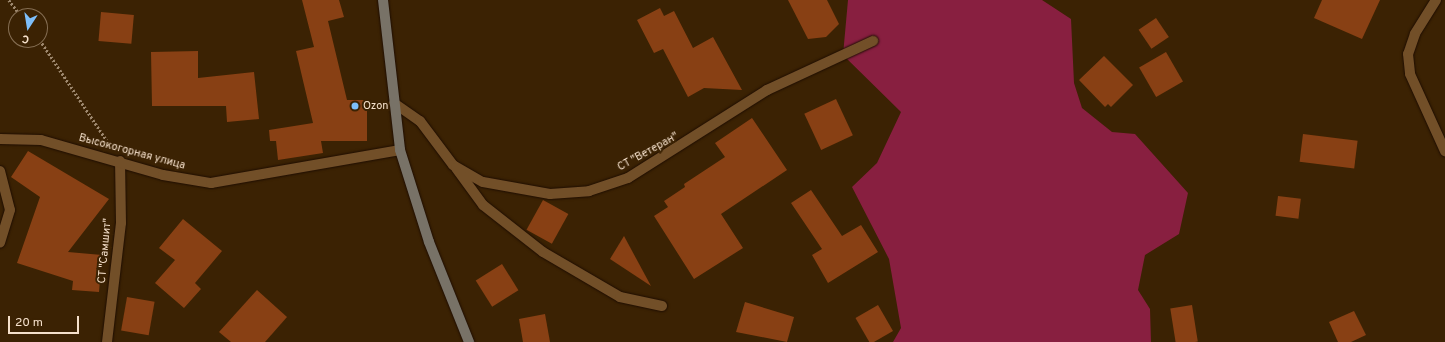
<!DOCTYPE html>
<html>
<head>
<meta charset="utf-8">
<style>
	body { margin:0 }
	#map { position:relative; width:1445px; height:342px; overflow:hidden; background:#3b2203; font-family:Overpass,sans-serif }
	div>[style] { position:absolute }
	.forest>* { inset:0; background:#881f40 }
	.building>* { inset:0; background:#884014; transform-origin:0 0 }
	.path>* { height:2.5px; margin-top:-1.25px; transform-origin:0; background:repeating-linear-gradient(90deg,#9e886e 0 2px,transparent 0 4px) }
	.roads { filter:drop-shadow(0 0 1px #1e0d00) drop-shadow(0 0 1px #1e0d00) }
	.lane>* { height:10px; margin:-5px; padding:0 5px; transform-origin:5px; border-radius:5px; background:#724f28 }
	.street>* { height:10px; margin:-5px; padding:0 5px; transform-origin:5px; border-radius:5px; background:#724f28 }
	.secondary>* { height:10px; margin:-5px; padding:0 5px; transform-origin:5px; border-radius:5px; background:#787267 }
	.dots>* { width:11px; height:11px; translate:-50% -50%; box-sizing:border-box; border:2px solid #3b2203; border-radius:50% }
	span { translate:-50% -50%; white-space:nowrap; text-align:center; line-height:1.15; -webkit-text-stroke:4px #3b2203; paint-order:stroke }
	.poi-label { font-size:11px; color:#f5e0cb }
	.left { translate:0 -50%; text-align:left }
	.street-label { font-size:11px; color:#f5e0cb }
	.north { position:absolute; left:8px; top:8px; width:40px; height:40px; box-sizing:border-box; background:#3b2203; border:1px solid #856e53; border-radius:50%; rotate:192deg; font-size:11px; font-weight:700; line-height:16px; text-align:center; color:#f5e0cb }
	.north::after { content:''; display:block; margin:auto; width:14px; height:18px; background:#7dbef9; clip-path:polygon(50% 0,100% 100%,50% 72%,0 100%) }
	.scale { position:absolute; left:8px; top:316px; width:71px; height:18px; box-sizing:border-box; border:2px solid #f5e0cb; border-top:0; padding-left:5px; font-size:12px; line-height:14px; white-space:nowrap; color:#f5e0cb; -webkit-text-stroke:3px #3b2203; paint-order:stroke }
</style>
</head>
<body>
<div id="map">
	<div class="forest">
		<div style="clip-path:polygon(848px 0,1042px 0,1071px 19px,1074px 83px,1082px 108px,1112px 132px,1135px 134px,1188px 193px,1179px 234px,1145px 255px,1138px 290px,1150px 309px,1151px 342px,893px 342px,901px 328px,889px 259px,852px 187px,877px 163px,901px 112px,843px 55px)"></div>
	</div>
	<div class="building">
		<div style="clip-path:polygon(302px 0,339px 0,344px 17px,328px 21px,347px 100px,367px 100px,367px 141px,321px 141px,323px 153px,278px 160px,276px 141px,270px 141px,269px 130px,313px 123px,296px 51px,314px 47px)"></div>
		<div style="clip-path:polygon(788px 0,827px 0,839px 24px,826px 37px,808px 39px)"></div>
		<div style="clip-path:polygon(1322px 0,1380px 0,1362px 39px,1314px 18px)"></div>
		<div style="clip-path:polygon(660px 8px,664px 16px,674px 11px,693px 48px,713px 37px,742px 90px,704px 88px,688px 97px,663px 49px,654px 53px,637px 20px)"></div>
		<div style="left:101px;top:12px;width:33px;height:29px;rotate:5deg"></div>
		<div style="left:1156px;top:18px;width:23px;height:21px;rotate:56deg"></div>
		<div style="clip-path:polygon(198px 51px,198px 78px,254px 72px,259px 119px,227px 122px,226px 106px,152px 106px,151px 52px)"></div>
		<div style="left:1166px;top:52px;width:34px;height:31px;rotate:60deg"></div>
		<div style="clip-path:polygon(1104px 56px,1133px 85px,1111px 107px,1108px 104px,1105px 107px,1079px 80px)"></div>
		<div style="left:836px;top:99px;width:40px;height:35px;rotate:65deg"></div>
		<div style="clip-path:polygon(752px 118px,787px 170px,721px 214px,743px 248px,694px 279px,654px 216px,668px 207px,664px 201px,685px 187px,684px 184px,725px 157px,715px 143px)"></div>
		<div style="left:1303px;top:134px;width:55px;height:28px;rotate:7deg"></div>
		<div style="clip-path:polygon(28px 151px,109px 199px,68px 252px,102px 255px,99px 292px,72px 290px,73px 281px,17px 263px,40px 197px,11px 177px)"></div>
		<div style="clip-path:polygon(811px 190px,842px 236px,861px 225px,878px 252px,828px 283px,812px 255px,822px 249px,791px 203px)"></div>
		<div style="left:1278px;top:196px;width:23px;height:20px;rotate:7deg"></div>
		<div style="left:543px;top:200px;width:29px;height:34px;rotate:29deg"></div>
		<div style="clip-path:polygon(183px 219px,222px 251px,195px 283px,201px 289px,184px 308px,155px 283px,175px 260px,159px 248px)"></div>
		<div style="clip-path:polygon(624px 236px,651px 286px,610px 259px)"></div>
		<div style="left:502px;top:264px;width:31px;height:31px;rotate:58deg"></div>
		<div style="clip-path:polygon(257px 290px,287px 317px,265px 342px,231px 342px,219px 332px)"></div>
		<div style="left:127px;top:297px;width:28px;height:34px;rotate:10deg"></div>
		<div style="clip-path:polygon(745px 302px,794px 317px,787px 342px,736px 332px)"></div>
		<div style="left:878px;top:305px;width:30px;height:26px;rotate:60deg"></div>
		<div style="left:1192px;top:305px;width:37px;height:22px;rotate:81deg"></div>
		<div style="clip-path:polygon(1354px 311px,1366px 335px,1351px 342px,1338px 342px,1329px 322px)"></div>
		<div style="clip-path:polygon(545px 314px,550px 342px,523px 342px,519px 319px)"></div>
	</div>
	<div class="path">
		<div style="left:9px;top:0;width:20px;rotate:53deg"></div>
		<div style="left:40px;top:40px;width:121px;rotate:56.4deg"></div>
	</div>
	<div class="roads">
		<div class="lane">
			<div style="left:394px;top:103px;width:32px;rotate:35deg"></div>
			<div style="left:420px;top:121px;width:55px;rotate:53.1deg"></div>
			<div style="left:453px;top:165px;width:34px;rotate:30deg"></div>
			<div style="left:483px;top:182px;width:68px;rotate:10.2deg"></div>
			<div style="left:550px;top:194px;width:39px;rotate:-4deg"></div>
			<div style="left:589px;top:191px;width:41px;rotate:-18.4deg"></div>
			<div style="left:628px;top:178px;width:165px;rotate:-32.3deg"></div>
			<div style="left:767px;top:90px;width:117px;rotate:-24.8deg"></div>
			<div style="left:456px;top:168px;width:46px;rotate:53.9deg"></div>
			<div style="left:483px;top:205px;width:76px;rotate:38.1deg"></div>
			<div style="left:543px;top:252px;width:89px;rotate:30.3deg"></div>
			<div style="left:620px;top:297px;width:43px;rotate:12.1deg"></div>
			<div style="left:0;top:171px;width:40px;rotate:75.6deg"></div>
			<div style="left:10px;top:210px;width:34px;rotate:107deg"></div>
			<div style="left:107px;top:342px;width:120px;rotate:-83.3deg"></div>
			<div style="left:121px;top:223px;width:62px;rotate:-90.9deg"></div>
		</div>
		<div class="street">
			<div style="left:1436px;top:0;width:40px;rotate:122deg"></div>
			<div style="left:1415px;top:34px;width:21px;rotate:109deg"></div>
			<div style="left:1408px;top:54px;width:20px;rotate:84deg"></div>
			<div style="left:1410px;top:74px;width:85px;rotate:65.6deg"></div>
			<div style="left:0;top:139px;width:41px;rotate:1.4deg"></div>
			<div style="left:41px;top:140px;width:127px;rotate:16deg"></div>
			<div style="left:163px;top:175px;width:49px;rotate:9.5deg"></div>
			<div style="left:211px;top:183px;width:192px;rotate:-9.9deg"></div>
		</div>
		<div class="secondary">
			<div style="left:383px;top:0;width:151px;rotate:83.5deg"></div>
			<div style="left:400px;top:150px;width:96px;rotate:72.5deg"></div>
			<div style="left:429px;top:242px;width:108px;rotate:68.2deg"></div>
		</div>
	</div>
	<div class="dots">
		<div style="left:355px;top:106px;background:#7dbef9"></div>
	</div>
	<div class="poi-label">
		<span class="left" style="left:363px;top:106px">Ozon</span>
	</div>
	<div class="street-label">
		<span style="left:132px;top:152px;rotate:15deg">Высокогорная улица</span>
		<span style="left:648px;top:152px;rotate:-29deg">СТ "Ветеран"</span>
		<span style="left:105px;top:251px;rotate:-85deg">СТ "Самшит"</span>
	</div>
	<div class="north">С</div>
	<div class="scale">20 m</div>
</div>
</body>
</html>
